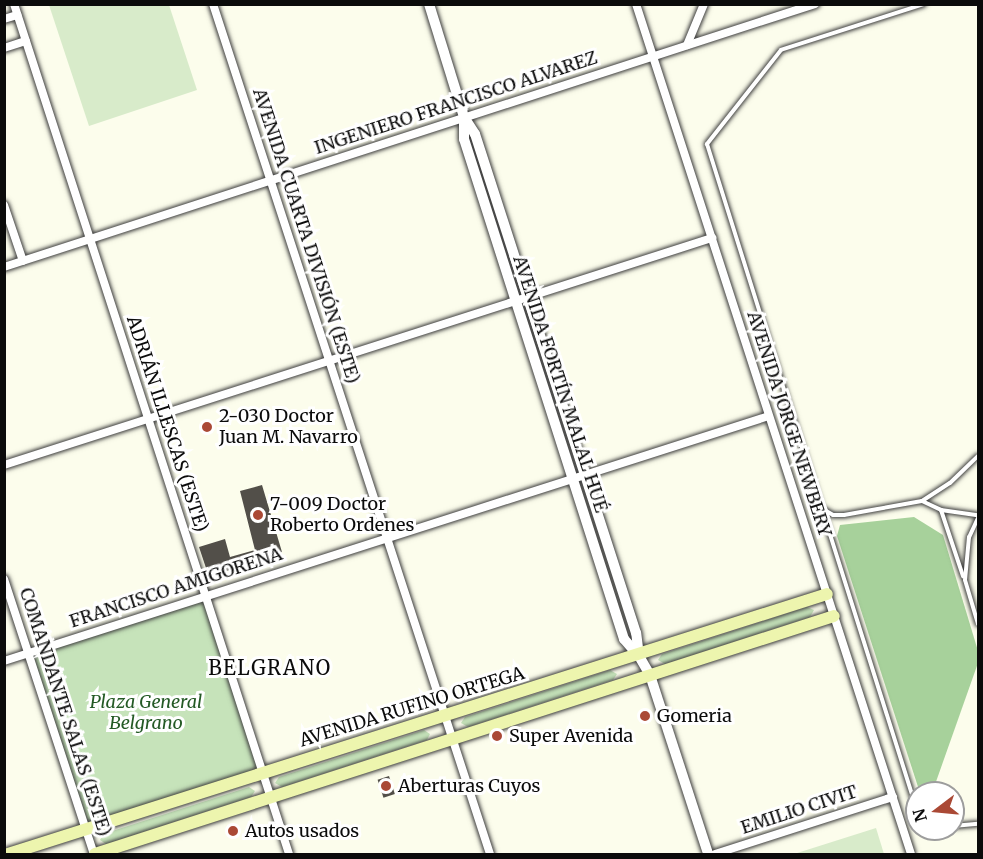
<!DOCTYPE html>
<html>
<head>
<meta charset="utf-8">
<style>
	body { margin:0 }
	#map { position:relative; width:983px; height:859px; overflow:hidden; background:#fcfdec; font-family:Merriweather,serif }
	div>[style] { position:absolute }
	.green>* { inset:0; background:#c6e3ba; transform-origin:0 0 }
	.forest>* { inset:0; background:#a7d19b }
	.pitch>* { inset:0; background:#d8ebca }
	.building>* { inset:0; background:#524f49; transform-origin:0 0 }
	.roads { filter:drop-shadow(0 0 2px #3e3e3e) drop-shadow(0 0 2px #3e3e3e) }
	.service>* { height:4px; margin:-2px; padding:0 2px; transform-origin:2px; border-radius:2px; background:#fff }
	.minor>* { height:8px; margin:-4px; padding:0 4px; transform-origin:4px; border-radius:4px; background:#fff }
	.tertiary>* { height:10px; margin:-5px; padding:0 5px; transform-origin:5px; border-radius:5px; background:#fff }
	.secondary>* { height:12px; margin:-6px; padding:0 6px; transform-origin:6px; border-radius:6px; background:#edf5ae }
	.dots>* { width:16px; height:16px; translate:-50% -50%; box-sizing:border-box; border:3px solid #fff; border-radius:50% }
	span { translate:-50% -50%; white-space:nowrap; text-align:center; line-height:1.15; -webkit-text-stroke:6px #fff; paint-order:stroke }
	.street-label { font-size:18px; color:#0b0b0b }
	.poi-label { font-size:18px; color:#0b0b0b }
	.left { translate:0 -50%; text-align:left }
	.park-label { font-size:18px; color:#245a25; font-style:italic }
	.neighbourhood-label { font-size:20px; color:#0b0b0b; letter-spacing:1.5px }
	.frame { position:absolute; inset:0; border:6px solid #0b0b0b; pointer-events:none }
	.north { position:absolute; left:905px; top:781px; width:60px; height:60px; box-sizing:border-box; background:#fff; border:2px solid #9d9d9d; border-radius:50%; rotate:254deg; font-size:16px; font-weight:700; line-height:24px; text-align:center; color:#0b0b0b }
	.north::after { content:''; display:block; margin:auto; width:21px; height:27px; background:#aa4935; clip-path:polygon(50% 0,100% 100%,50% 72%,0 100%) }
</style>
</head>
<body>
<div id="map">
	<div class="green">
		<div style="left:205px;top:596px;width:186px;height:185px;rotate:72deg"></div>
		<div style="clip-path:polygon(807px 607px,814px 610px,810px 617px,665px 664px,658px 660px,662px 654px)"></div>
		<div style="clip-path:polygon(610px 670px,617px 674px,613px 680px,468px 727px,461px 723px,465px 717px)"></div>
		<div style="clip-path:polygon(424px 730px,430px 734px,427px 740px,282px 787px,275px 783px,279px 777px)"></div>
		<div style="clip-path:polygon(249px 787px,255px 791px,251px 797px,106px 844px,100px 840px,103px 834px)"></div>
	</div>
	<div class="forest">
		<div style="clip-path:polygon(914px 517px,943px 535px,978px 651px,978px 663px,932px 793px,920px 793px,837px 536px,840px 525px)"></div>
	</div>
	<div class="pitch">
		<div style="clip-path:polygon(49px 5px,169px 5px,197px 90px,89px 126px)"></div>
		<div style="clip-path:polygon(876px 828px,884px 854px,794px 854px)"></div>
	</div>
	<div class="building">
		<div style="clip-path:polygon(262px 485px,282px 552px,209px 577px,199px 547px,225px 539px,230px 557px,255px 550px,240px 491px)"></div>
		<div style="left:389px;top:776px;width:19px;height:12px;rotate:72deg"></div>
	</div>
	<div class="roads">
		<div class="service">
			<div style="left:924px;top:4px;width:150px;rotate:162.2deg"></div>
			<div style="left:781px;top:50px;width:120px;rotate:128.2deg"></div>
			<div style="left:707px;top:144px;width:381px;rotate:72.6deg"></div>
			<div style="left:821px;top:508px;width:14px;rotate:30deg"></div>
			<div style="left:833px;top:515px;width:11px"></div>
			<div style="left:844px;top:515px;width:79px;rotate:-10.2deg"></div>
			<div style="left:922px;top:501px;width:33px;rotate:-33deg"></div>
			<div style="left:950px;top:483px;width:39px;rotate:-44deg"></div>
			<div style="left:922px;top:501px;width:21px;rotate:25deg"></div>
			<div style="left:941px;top:510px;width:70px;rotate:71.6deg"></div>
			<div style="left:822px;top:509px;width:317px;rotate:72.5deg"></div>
			<div style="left:941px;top:510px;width:37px;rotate:8deg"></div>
			<div style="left:978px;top:518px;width:21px;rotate:115deg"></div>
			<div style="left:969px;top:537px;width:43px;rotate:95.3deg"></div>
			<div style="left:965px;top:580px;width:46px;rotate:73.5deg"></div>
			<div style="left:953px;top:826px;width:25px;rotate:-5deg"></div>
		</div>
		<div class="minor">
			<div style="left:14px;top:4px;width:893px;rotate:72.07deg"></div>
			<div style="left:213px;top:4px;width:894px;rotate:71.95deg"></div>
			<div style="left:636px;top:4px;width:893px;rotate:72.07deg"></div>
			<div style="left:4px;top:19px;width:14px;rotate:-17deg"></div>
			<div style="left:687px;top:45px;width:44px;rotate:-67.5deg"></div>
			<div style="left:4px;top:48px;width:23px;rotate:-18deg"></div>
			<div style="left:4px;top:205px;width:59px;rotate:71.3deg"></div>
			<div style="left:4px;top:267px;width:853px;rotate:-17.97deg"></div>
			<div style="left:4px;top:465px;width:744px;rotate:-17.78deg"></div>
			<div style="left:4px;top:579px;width:289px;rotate:71.9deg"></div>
			<div style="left:4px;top:661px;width:803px;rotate:-17.76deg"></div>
			<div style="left:715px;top:854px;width:187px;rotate:-17.8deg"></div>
		</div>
		<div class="tertiary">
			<div style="left:429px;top:4px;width:118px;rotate:72.8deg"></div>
			<div style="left:464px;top:117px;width:22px;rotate:90deg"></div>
			<div style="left:464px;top:139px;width:525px;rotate:72.26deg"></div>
			<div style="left:624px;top:639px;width:23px;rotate:49deg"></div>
			<div style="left:639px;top:656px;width:23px;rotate:-97deg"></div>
			<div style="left:636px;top:633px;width:524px;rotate:-107.88deg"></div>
			<div style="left:475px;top:134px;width:20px;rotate:-123deg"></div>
			<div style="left:639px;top:656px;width:22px;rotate:60deg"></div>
			<div style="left:650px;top:675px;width:188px;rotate:72deg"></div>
		</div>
		<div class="secondary">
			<div style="left:8px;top:854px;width:859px;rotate:-17.61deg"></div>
			<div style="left:95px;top:854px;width:776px;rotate:-17.85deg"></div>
		</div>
	</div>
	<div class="dots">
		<div style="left:207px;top:427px;background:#aa4935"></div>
		<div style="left:258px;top:515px;background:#aa4935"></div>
		<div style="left:645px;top:716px;background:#aa4935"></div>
		<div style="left:497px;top:736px;background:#aa4935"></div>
		<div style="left:386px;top:786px;background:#aa4935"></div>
		<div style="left:233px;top:831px;background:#aa4935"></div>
	</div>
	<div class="street-label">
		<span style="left:456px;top:103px;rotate:-18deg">INGENIERO FRANCISCO ALVAREZ</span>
		<span style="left:306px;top:236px;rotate:72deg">AVENIDA CUARTA DIVISIÓN (ESTE)</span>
		<span style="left:560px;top:384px;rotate:72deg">AVENIDA FORTÍN MALAL HUÉ</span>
		<span style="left:167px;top:424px;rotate:72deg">ADRIÁN ILLESCAS (ESTE)</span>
		<span style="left:789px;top:424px;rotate:72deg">AVENIDA JORGE NEWBERY</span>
		<span style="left:176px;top:588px;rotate:-18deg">FRANCISCO AMIGORENA</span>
		<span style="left:412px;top:707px;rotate:-17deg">AVENIDA RUFINO ORTEGA</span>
		<span style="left:65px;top:712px;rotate:72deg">COMANDANTE SALAS (ESTE)</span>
		<span style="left:799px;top:810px;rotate:-18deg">EMILIO CIVIT</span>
	</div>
	<div class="poi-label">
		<span class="left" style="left:219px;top:427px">2-030 Doctor<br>Juan M. Navarro</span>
		<span class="left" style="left:270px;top:515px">7-009 Doctor<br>Roberto Ordenes</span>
		<span class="left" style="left:657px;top:716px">Gomeria</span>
		<span class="left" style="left:509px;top:736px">Super Avenida</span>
		<span class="left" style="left:398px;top:786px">Aberturas Cuyos</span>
		<span class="left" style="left:245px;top:831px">Autos usados</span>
	</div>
	<div class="park-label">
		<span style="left:146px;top:713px">Plaza General<br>Belgrano</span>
	</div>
	<div class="neighbourhood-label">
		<span style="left:270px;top:667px">BELGRANO</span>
	</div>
	<div class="frame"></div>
	<div class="north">N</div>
</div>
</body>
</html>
